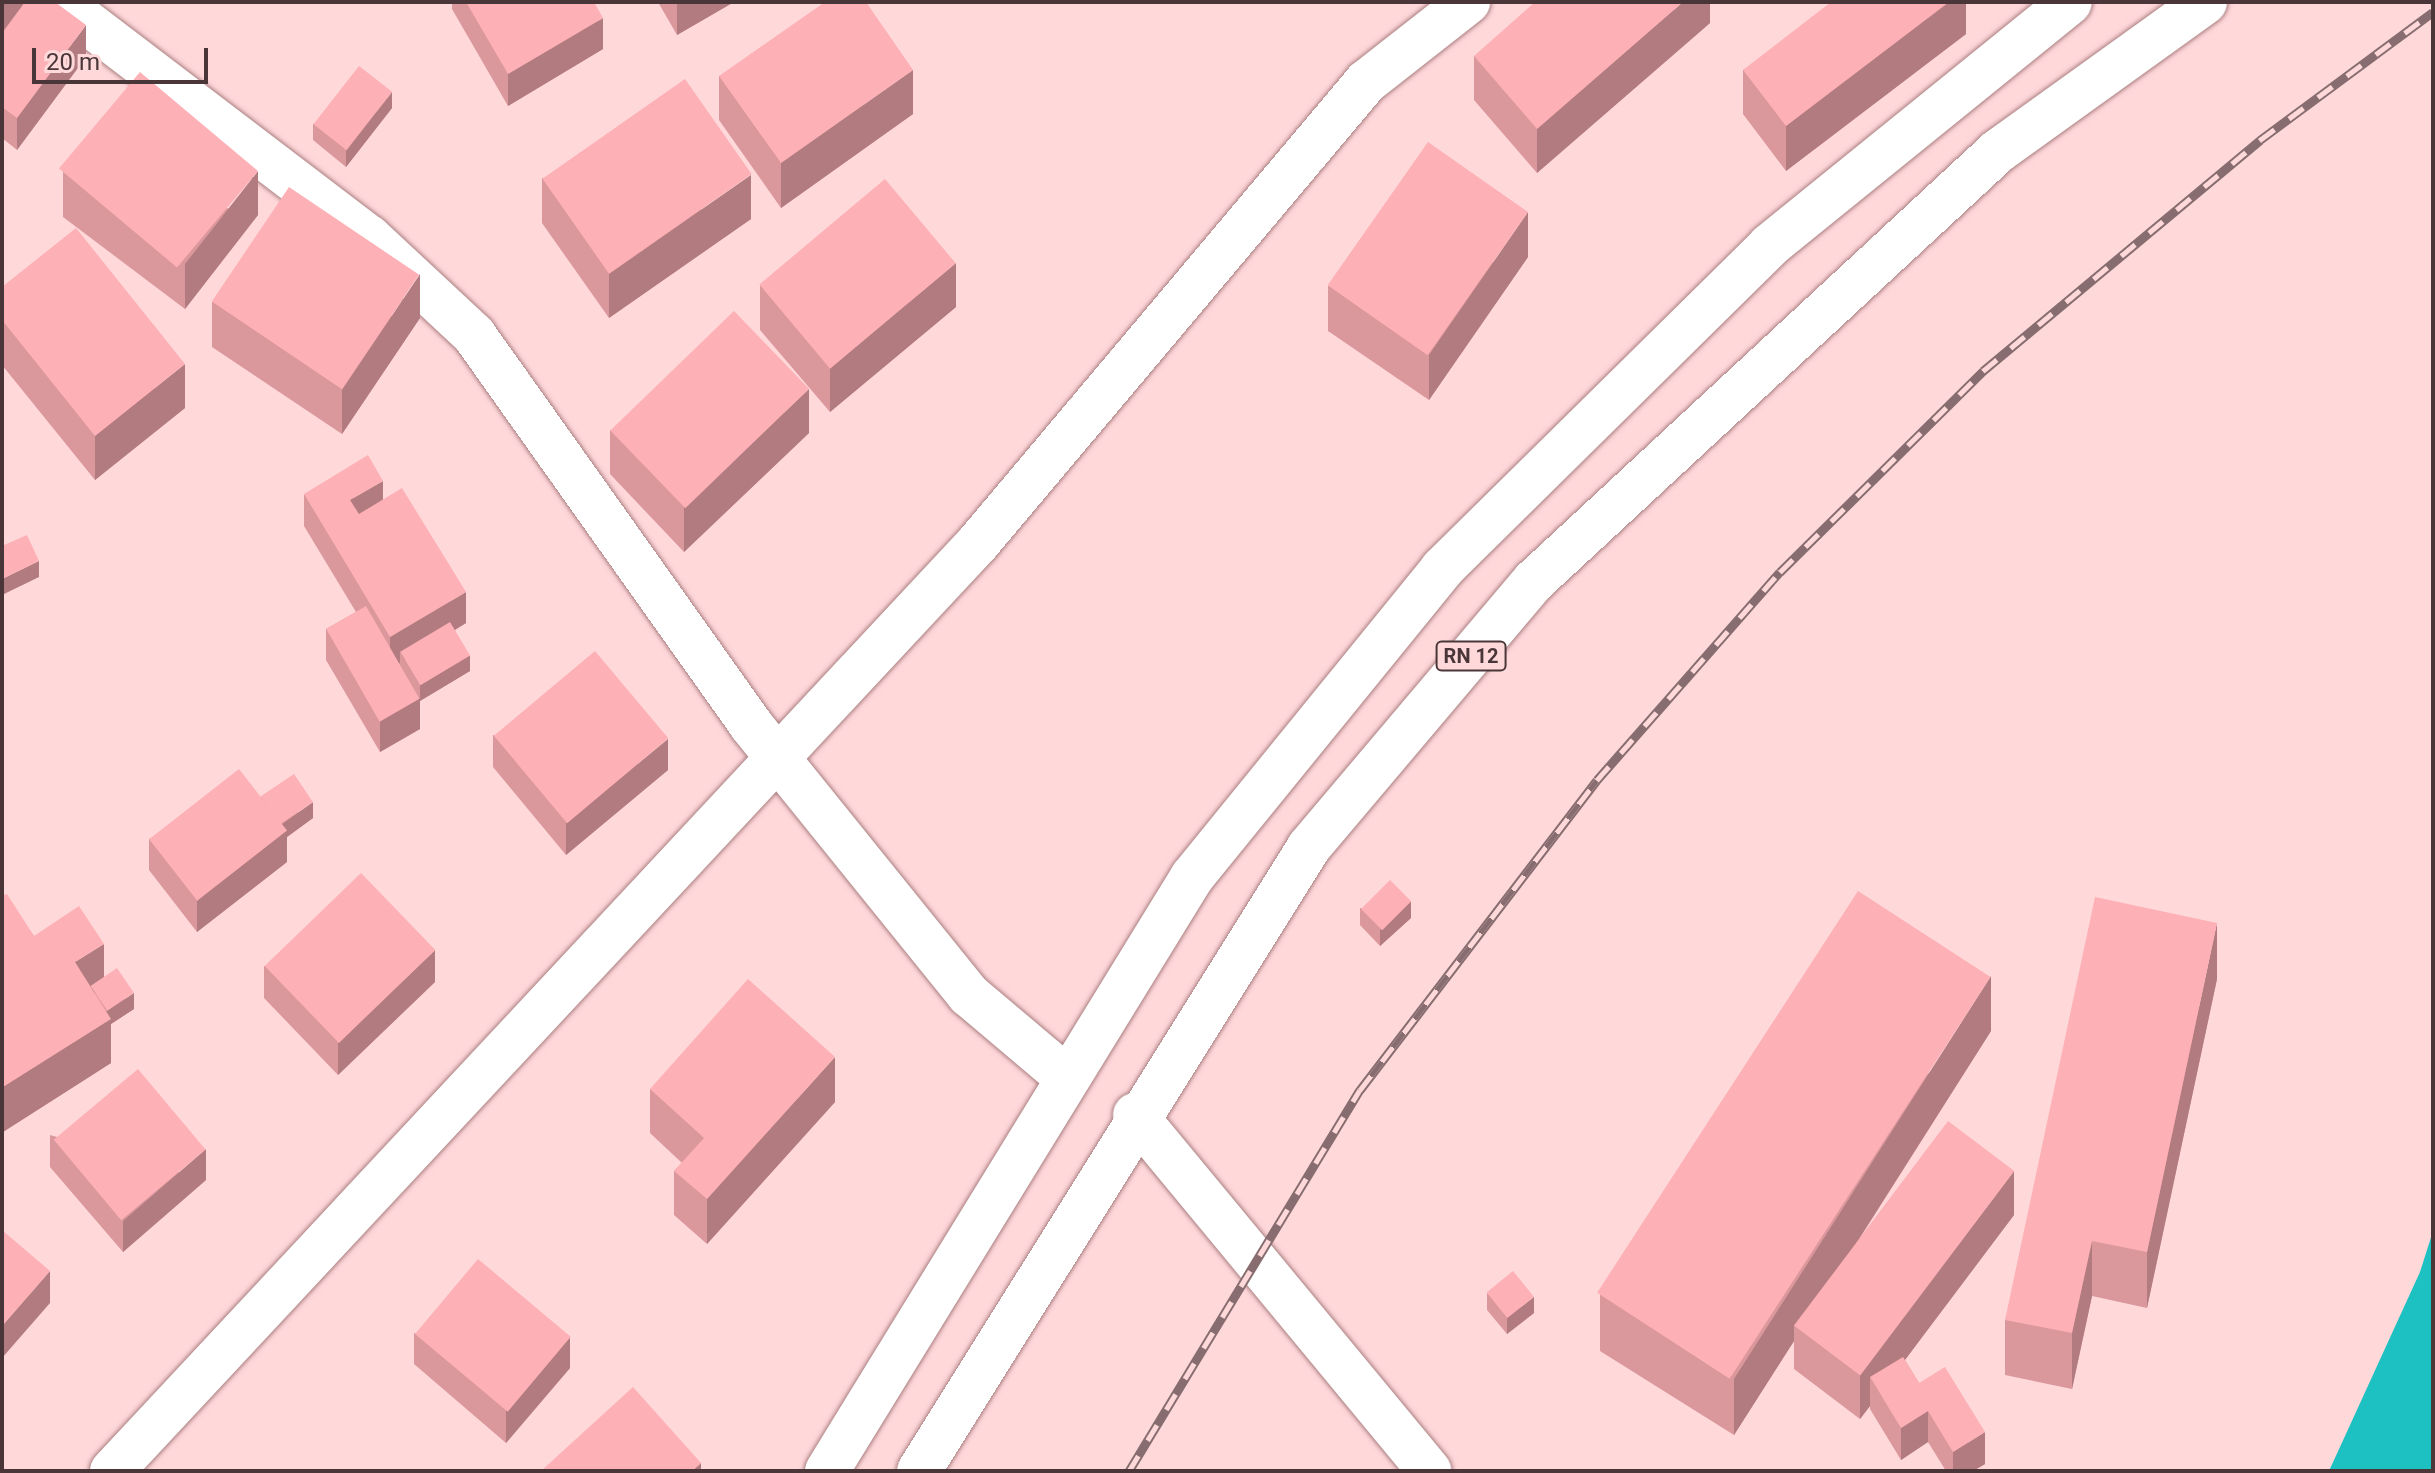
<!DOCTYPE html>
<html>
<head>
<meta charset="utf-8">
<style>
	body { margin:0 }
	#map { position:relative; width:2435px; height:1473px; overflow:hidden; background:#ffd8da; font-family:Roboto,sans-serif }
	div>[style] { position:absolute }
	.water>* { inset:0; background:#1ec1c1 }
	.roads { filter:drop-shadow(0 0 2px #aa7f81) drop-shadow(0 0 2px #aa7f81) }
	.minor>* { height:44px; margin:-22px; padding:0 22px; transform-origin:22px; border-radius:22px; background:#fff }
	.highway>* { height:44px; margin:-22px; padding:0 22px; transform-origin:22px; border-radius:22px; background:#fff }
	.rail>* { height:9px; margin-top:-4.5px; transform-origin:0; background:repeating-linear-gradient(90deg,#ffd8da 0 18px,#876d6f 0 36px); box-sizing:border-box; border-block:2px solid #876d6f }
	.wall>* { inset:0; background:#da979c }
	.shaded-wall>* { inset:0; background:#b17b7f }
	.building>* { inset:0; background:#fdb0b5; transform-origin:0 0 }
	span { translate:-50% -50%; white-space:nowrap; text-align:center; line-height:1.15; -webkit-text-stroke:7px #ffd8da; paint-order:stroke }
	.shield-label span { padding:2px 6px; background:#ffd8da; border:2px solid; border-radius:6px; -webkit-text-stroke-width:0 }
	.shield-label { font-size:20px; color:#4a3638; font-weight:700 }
	.frame { position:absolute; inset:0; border:4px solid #4a3638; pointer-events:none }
	.scale { position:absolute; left:32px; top:48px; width:176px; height:36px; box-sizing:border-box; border:4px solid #4a3638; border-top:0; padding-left:10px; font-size:24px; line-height:28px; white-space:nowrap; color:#4a3638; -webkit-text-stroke:6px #ffd8da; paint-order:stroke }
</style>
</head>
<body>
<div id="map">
	<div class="water">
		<div style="clip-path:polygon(2433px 1231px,2433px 1471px,2329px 1471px,2420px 1272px)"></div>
	</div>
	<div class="roads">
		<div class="minor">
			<div style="left:60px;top:2px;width:388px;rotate:37.3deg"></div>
			<div style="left:369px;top:237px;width:144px;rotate:43deg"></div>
			<div style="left:474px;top:335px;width:478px;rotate:54.6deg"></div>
			<div style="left:751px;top:725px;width:347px;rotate:51.1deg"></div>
			<div style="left:969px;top:995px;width:127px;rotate:40.2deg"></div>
			<div style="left:1135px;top:1115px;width:462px;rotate:50.4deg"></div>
			<div style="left:112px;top:1471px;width:1269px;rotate:-46.98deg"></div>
			<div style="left:978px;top:543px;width:603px;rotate:-49.91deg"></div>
			<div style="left:1366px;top:82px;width:130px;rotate:-38.1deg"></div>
		</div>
		<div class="highway">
			<div style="left:827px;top:1471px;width:697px;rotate:-58.43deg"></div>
			<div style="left:1192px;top:877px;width:397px;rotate:-50.9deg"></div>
			<div style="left:1442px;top:569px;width:460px;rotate:-44.6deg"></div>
			<div style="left:1769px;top:246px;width:387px;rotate:-39deg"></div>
			<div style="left:919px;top:1471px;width:736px;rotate:-57.99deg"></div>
			<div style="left:1309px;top:847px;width:348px;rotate:-49.8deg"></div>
			<div style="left:1534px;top:581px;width:633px;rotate:-42.82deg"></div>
			<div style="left:1998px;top:151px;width:255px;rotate:-35.7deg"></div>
		</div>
	</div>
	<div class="rail">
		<div style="left:1129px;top:1471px;width:446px;rotate:-58.8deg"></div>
		<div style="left:1360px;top:1090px;width:390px;rotate:-52.6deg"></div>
		<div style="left:1597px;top:780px;width:277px;rotate:-48.7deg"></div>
		<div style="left:1780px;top:572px;width:286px;rotate:-44.7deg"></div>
		<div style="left:1983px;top:371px;width:361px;rotate:-39.8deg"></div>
		<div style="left:2260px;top:140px;width:215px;rotate:-36.5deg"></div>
	</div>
	<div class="wall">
		<div style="clip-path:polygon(2px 2px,86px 57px,17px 150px,2px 138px)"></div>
		<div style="clip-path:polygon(452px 2px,594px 2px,603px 49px,508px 106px,452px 9px)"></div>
		<div style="clip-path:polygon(658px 2px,734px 2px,677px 35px)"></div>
		<div style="clip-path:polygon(1710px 2px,1710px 23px,1537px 173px,1474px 100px,1474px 56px)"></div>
		<div style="clip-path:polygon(1949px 2px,1966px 2px,1966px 34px,1786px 171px,1743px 114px,1743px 70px)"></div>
		<div style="clip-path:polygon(719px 76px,913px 114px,781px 208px,719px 120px)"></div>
		<div style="clip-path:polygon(392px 108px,346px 167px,313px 140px,313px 124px)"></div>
		<div style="clip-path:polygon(63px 172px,258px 215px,185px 309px,63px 217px)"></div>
		<div style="clip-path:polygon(542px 178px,751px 219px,609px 318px,542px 223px)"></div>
		<div style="clip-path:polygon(1528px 257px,1429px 400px,1328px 331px,1328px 286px)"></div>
		<div style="clip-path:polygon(760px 285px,956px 307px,830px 412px,760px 330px)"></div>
		<div style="clip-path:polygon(2px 287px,185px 408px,95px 480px,2px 365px)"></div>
		<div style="clip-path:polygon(212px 302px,420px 318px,342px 434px,212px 347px)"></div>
		<div style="clip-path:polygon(610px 430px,809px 433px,684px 552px,610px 474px)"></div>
		<div style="clip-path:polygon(304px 494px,383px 500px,466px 623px,455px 630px,470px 671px,420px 701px,420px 729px,380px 752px,326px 660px,326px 629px,356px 612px,304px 526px)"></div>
		<div style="clip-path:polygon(493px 735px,668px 770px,566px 855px,493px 767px)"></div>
		<div style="clip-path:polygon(261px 797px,313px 818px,287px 837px,287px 862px,197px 932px,149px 870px,149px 839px)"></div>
		<div style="clip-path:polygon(2px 896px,34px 936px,104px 977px,134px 1009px,111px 1024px,111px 1063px,3px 1132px,2px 1130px)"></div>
		<div style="clip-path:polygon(1360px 908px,1411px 918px,1380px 946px,1360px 925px)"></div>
		<div style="clip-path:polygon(264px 966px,435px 982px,338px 1075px,264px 998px)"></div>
		<div style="clip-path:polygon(2217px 979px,2147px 1308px,2092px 1296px,2072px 1389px,2005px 1375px,2005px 1320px)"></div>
		<div style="clip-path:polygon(1991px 1031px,1860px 1238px,2014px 1215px,1905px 1360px,1919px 1383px,1985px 1464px,1973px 1471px,1946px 1471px,1928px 1442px,1901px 1460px,1870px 1409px,1870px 1406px,1860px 1419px,1794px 1369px,1794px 1341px,1734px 1435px,1600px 1351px,1600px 1295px)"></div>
		<div style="clip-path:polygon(650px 1089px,835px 1102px,707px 1244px,674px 1215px,674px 1171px,682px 1163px,650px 1133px)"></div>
		<div style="clip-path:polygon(50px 1135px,206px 1180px,123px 1252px,50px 1167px)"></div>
		<div style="clip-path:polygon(1487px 1293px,1534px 1313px,1507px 1334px,1487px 1310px)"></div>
		<div style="clip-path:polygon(414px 1333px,570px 1368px,506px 1443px,414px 1364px)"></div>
	</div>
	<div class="shaded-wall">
		<div style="clip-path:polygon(2px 2px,25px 2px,2px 42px)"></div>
		<div style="clip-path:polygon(680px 2px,734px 2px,677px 35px,677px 4px)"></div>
		<div style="clip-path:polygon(1683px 2px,1710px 2px,1710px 23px,1537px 173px,1537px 129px)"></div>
		<div style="clip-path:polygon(1949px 2px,1966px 2px,1966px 34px,1786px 171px,1786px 126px)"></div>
		<div style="clip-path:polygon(603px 18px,603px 49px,508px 106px,508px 74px)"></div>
		<div style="clip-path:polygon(86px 25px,86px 57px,17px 150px,17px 118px)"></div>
		<div style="clip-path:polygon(913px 70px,913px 114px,781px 208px,781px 163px)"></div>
		<div style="clip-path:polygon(392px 92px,392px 108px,346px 167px,346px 150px)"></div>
		<div style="clip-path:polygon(258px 171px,258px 215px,185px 309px,185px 264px)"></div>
		<div style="clip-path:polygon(751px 175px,751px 219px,609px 318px,609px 274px)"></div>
		<div style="clip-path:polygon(1528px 212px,1528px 257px,1429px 400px,1429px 355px)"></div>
		<div style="clip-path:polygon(956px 263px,956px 307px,830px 412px,830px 368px)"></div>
		<div style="clip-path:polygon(420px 274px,420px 318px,342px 434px,342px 390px)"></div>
		<div style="clip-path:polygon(185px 364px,185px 408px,95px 480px,95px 436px)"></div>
		<div style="clip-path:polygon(809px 389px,809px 433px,684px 552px,684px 507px)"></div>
		<div style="clip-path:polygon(383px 481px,383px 512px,350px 531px,350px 500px)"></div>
		<div style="clip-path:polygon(39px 561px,39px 577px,2px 595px,2px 579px)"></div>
		<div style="clip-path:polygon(466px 592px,466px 623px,405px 660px,400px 651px,400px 663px,390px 669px,390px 637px)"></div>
		<div style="clip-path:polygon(470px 655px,470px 671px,420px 701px,420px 729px,380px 752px,380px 720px,420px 698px,420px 685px)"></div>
		<div style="clip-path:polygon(668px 739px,668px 770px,566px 855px,566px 823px)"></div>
		<div style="clip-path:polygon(313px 802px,313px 818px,287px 837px,287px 862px,197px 932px,197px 901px,278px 827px)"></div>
		<div style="clip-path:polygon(1411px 901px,1411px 918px,1380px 946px,1380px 930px)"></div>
		<div style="clip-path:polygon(2217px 923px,2217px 979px,2147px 1308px,2147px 1252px)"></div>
		<div style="clip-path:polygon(104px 944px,104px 988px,85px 1000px,75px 962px)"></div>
		<div style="clip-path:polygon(435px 950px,435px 982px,338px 1075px,338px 1043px)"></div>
		<div style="clip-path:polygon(1991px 976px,1991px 1031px,1801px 1330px,1794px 1325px,1794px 1341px,1734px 1435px,1734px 1379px)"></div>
		<div style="clip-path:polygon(134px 993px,134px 1009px,111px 1024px,111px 1063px,3px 1132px,3px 1087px,96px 1018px)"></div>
		<div style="clip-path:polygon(835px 1057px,835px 1102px,707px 1244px,707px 1199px)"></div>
		<div style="clip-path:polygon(206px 1149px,206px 1180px,123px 1252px,123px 1221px)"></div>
		<div style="clip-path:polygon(2014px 1171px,2014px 1215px,1880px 1393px,1870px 1377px,1870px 1406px,1860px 1419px,1860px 1374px)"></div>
		<div style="clip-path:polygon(2092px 1241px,2092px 1296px,2072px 1389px,2072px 1333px)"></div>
		<div style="clip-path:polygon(50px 1271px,50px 1303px,2px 1358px,2px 1326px)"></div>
		<div style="clip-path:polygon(1534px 1297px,1534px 1313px,1507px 1334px,1507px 1318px)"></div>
		<div style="clip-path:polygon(570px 1337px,570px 1368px,506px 1443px,506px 1411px)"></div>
		<div style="clip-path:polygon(1928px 1411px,1928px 1442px,1901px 1460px,1901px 1428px)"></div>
		<div style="clip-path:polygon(1985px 1432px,1985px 1464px,1973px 1471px,1953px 1471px,1953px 1452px)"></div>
		<div style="clip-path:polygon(701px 1463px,701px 1471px,692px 1471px)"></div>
	</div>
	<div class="building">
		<div style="clip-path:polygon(25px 2px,55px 2px,86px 25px,17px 118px,2px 107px,2px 33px)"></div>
		<div style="clip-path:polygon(466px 2px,594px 2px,603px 18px,508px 74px)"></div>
		<div style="clip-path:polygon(825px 2px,866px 2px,913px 70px,781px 163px,719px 76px)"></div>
		<div style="clip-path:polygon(1535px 2px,1683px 2px,1537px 129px,1474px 56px)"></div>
		<div style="clip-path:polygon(1831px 2px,1949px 2px,1786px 126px,1743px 70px)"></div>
		<div style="left:359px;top:66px;width:42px;height:74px;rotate:38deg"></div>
		<div style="left:140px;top:72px;width:154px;height:126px;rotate:40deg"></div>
		<div style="left:685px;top:79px;width:116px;height:174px;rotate:55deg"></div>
		<div style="left:1428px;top:142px;width:122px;height:175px;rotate:35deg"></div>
		<div style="left:885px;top:179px;width:110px;height:164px;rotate:50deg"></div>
		<div style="left:289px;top:187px;width:157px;height:138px;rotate:34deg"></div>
		<div style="clip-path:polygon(76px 228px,185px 364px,95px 436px,2px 320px,2px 287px)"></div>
		<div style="left:734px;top:311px;width:108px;height:172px;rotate:46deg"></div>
		<div style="clip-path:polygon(368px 455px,383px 481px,350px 500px,359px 514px,402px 488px,466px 592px,390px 637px,304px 494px)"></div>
		<div style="clip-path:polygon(27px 535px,39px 561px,2px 579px,2px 546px)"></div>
		<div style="left:366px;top:606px;width:107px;height:46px;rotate:60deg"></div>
		<div style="left:450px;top:622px;width:39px;height:58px;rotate:59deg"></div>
		<div style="left:595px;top:651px;width:114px;height:132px;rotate:50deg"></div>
		<div style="left:239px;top:769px;width:78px;height:114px;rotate:52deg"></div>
		<div style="left:294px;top:774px;width:34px;height:40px;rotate:56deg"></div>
		<div style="left:361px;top:873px;width:107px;height:134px;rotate:46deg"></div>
		<div style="left:1390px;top:880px;width:30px;height:41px;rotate:45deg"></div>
		<div style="left:1858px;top:891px;width:158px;height:479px;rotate:33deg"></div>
		<div style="clip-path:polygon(7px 894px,34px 936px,79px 906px,104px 944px,75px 962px,111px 1019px,3px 1087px,2px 1085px,2px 896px)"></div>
		<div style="clip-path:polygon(2095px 897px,2217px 923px,2147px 1252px,2092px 1241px,2072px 1333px,2005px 1320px)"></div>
		<div style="left:117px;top:968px;width:30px;height:32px;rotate:56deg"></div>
		<div style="clip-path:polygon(748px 979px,835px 1057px,707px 1199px,674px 1171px,704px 1138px,650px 1089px)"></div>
		<div style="left:138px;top:1069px;width:105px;height:110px;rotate:50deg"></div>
		<div style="left:1948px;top:1121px;width:83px;height:256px;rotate:37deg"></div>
		<div style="clip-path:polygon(2px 1230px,50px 1271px,2px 1326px)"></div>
		<div style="left:478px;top:1259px;width:121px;height:98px;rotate:40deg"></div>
		<div style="left:1513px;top:1271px;width:33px;height:34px;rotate:51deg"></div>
		<div style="clip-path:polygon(1903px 1357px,1919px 1383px,1945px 1367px,1985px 1432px,1953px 1452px,1928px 1411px,1901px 1428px,1870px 1377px)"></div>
		<div style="clip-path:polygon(633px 1387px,701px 1463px,692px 1471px,541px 1471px)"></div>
	</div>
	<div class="shield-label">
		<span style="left:1471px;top:656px">RN 12</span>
	</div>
	<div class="frame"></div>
	<div class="scale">20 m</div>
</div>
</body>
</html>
